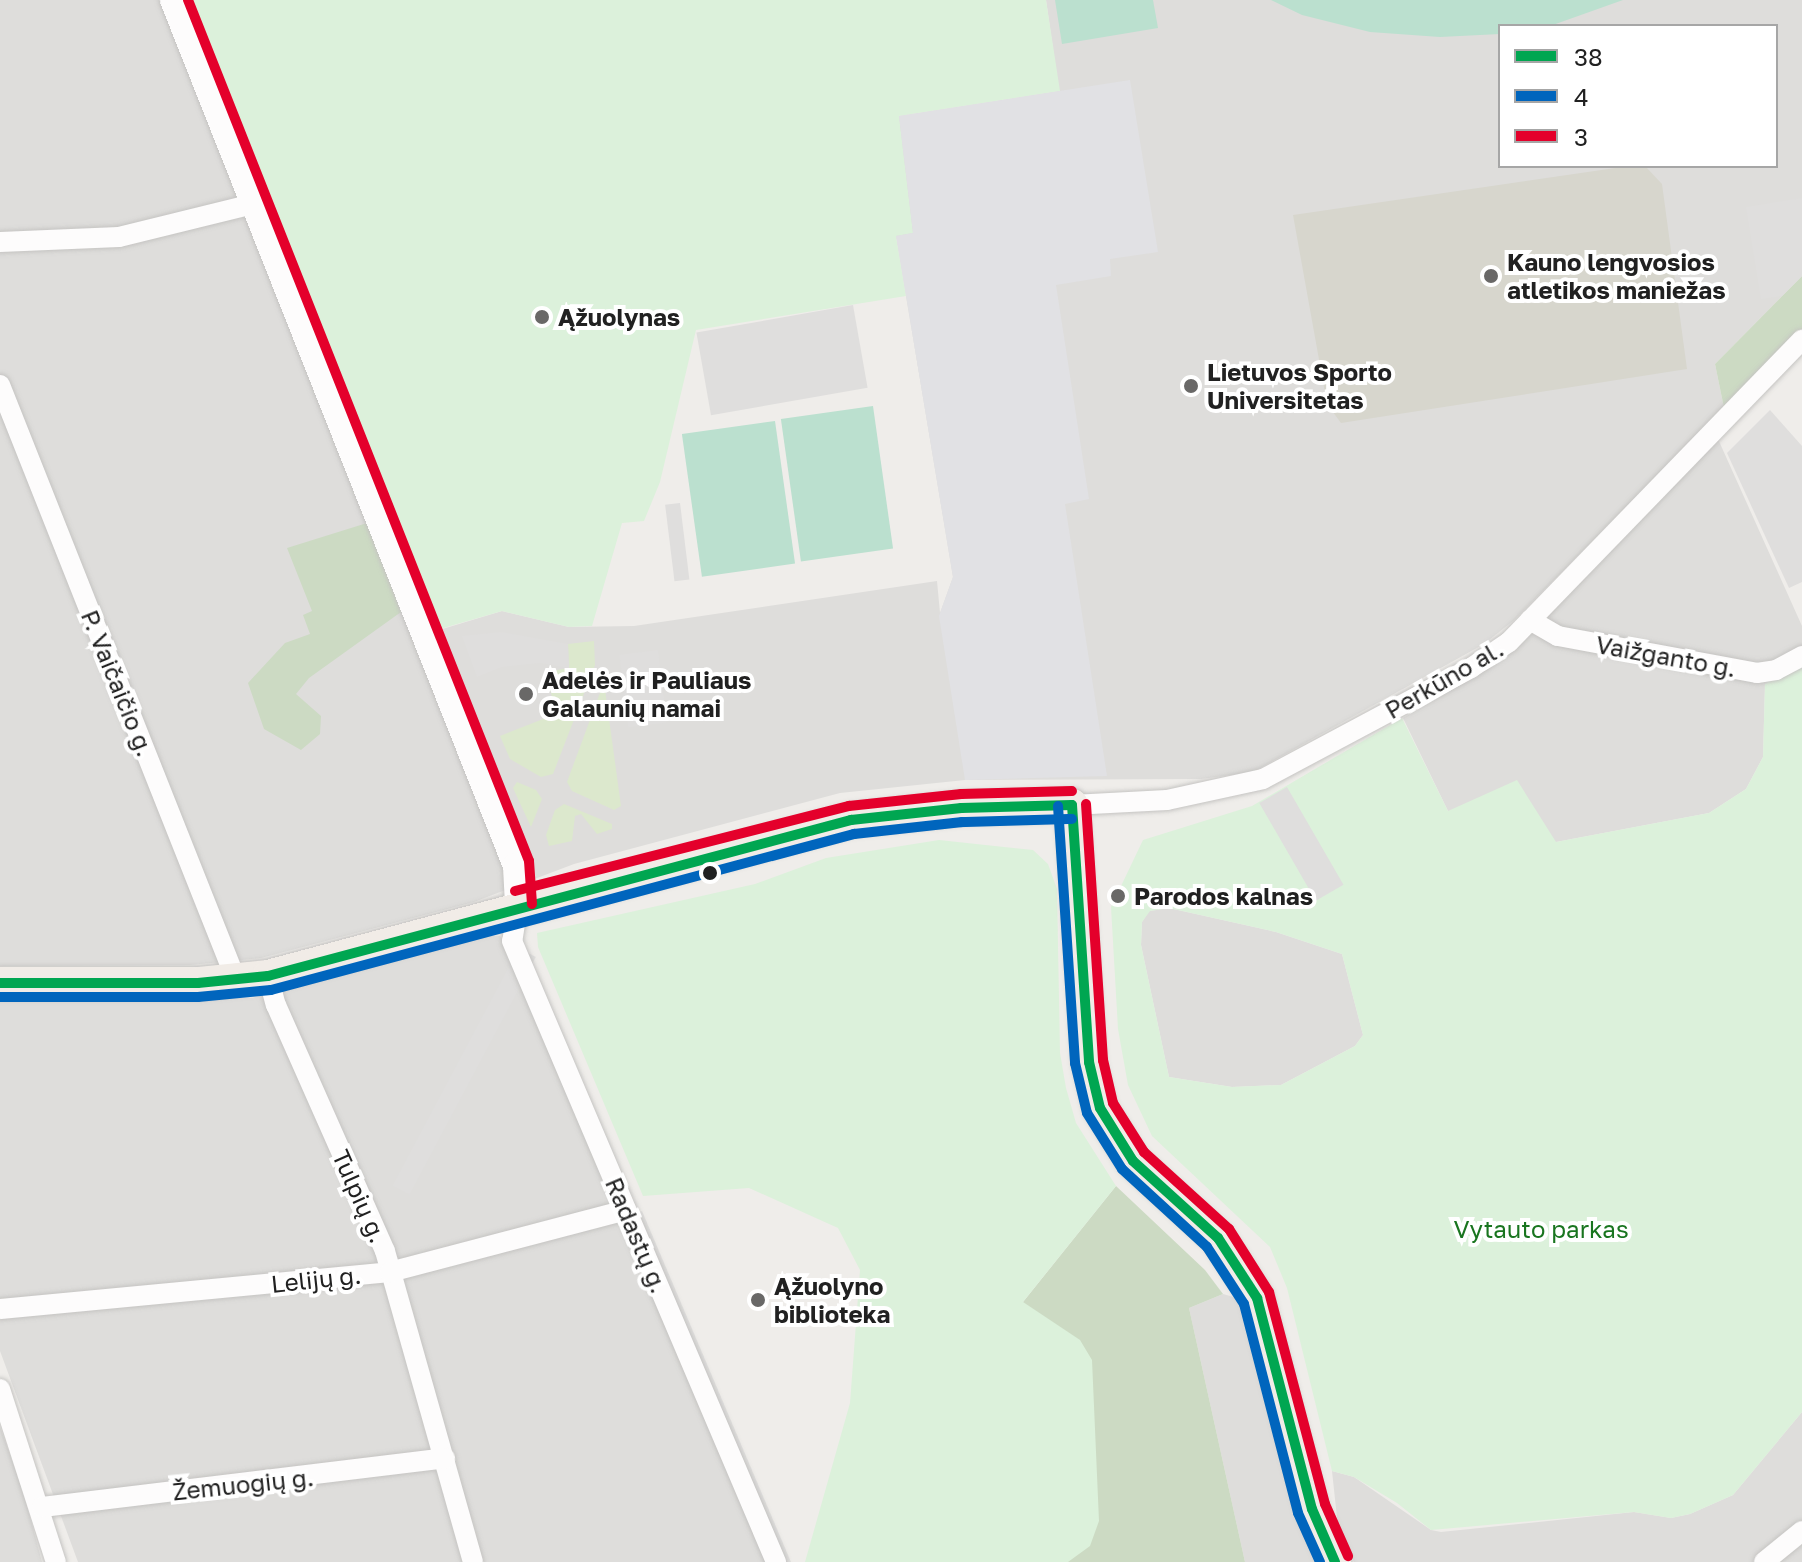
<!DOCTYPE html>
<html>
<head>
<meta charset="utf-8">
<style>
	body { margin:0 }
	#map { position:relative; width:1802px; height:1562px; overflow:hidden; background:#efedea; font-family:"Golos Text",sans-serif }
	div>[style] { position:absolute }
	.residential>* { inset:0; background:#dedddb }
	.construction>* { inset:0; background:#d7d6cd }
	.grass>* { inset:0; background:#dce8cd }
	.forest>* { inset:0; background:#ccdac3 }
	.park>* { inset:0; background:#dcf1db }
	.pitch>* { inset:0; background:#bbe0cf; transform-origin:0 0 }
	.parking>* { inset:0; background:#dfdedd; transform-origin:0 0 }
	.plaza>* { inset:0; background:#e1e1e4 }
	.roads { filter:drop-shadow(0 0 2px #c5c4c2) drop-shadow(0 0 2px #c5c4c2) }
	.minor>* { height:20px; margin:-10px; padding:0 10px; transform-origin:10px; border-radius:10px; background:#fdfcfc }
	.tertiary>* { height:26px; margin:-13px; padding:0 13px; transform-origin:13px; border-radius:13px; background:#fdfcfc }
	.primary>* { height:32px; margin:-16px; padding:0 16px; transform-origin:16px; border-radius:16px; background:#f1ece7 }
	.bus-1>* { height:10px; margin:-5px; padding:0 5px; transform-origin:5px; border-radius:5px; background:#00a651 }
	.bus-2>* { height:10px; margin:-5px; padding:0 5px; transform-origin:5px; border-radius:5px; background:#0065bd }
	.bus-3>* { height:10px; margin:-5px; padding:0 5px; transform-origin:5px; border-radius:5px; background:#e4002b }
	.dots>* { width:22px; height:22px; translate:-50% -50%; box-sizing:border-box; border:4px solid #fff; border-radius:50% }
	span { translate:-50% -50%; white-space:nowrap; text-align:center; line-height:1.15; -webkit-text-stroke:8px #fff; paint-order:stroke }
	.poi-label { font-size:24px; color:#212121; font-weight:700 }
	.left { translate:0 -50%; text-align:left }
	.street-label { font-size:24px; color:#212121 }
	.park-label { font-size:24px; color:#19751f }
	.legend { position:absolute; left:1498px; top:24px; width:280px; height:144px; box-sizing:border-box; background:#fff; border:2px solid #a6a6a6; margin:0; padding:10px 14px; list-style:none; font-size:24px; color:#212121 }
	.legend li { display:flex; align-items:center; gap:16px; height:40px }
	.legend b { width:40px; border:2px solid #a6a6a6 }
</style>
</head>
<body>
<div id="map">
	<div class="residential">
		<div style="clip-path:polygon(evenodd,0 0,160px 0,416px 637px,502px 611px,569px 627px,634px 626px,937px 581px,940px 613px,953px 577px,896px 236px,899px 116px,1059px 91px,1046px 0,1802px 0,1802px 276px,1715px 364px,1724px 408px,1513px 621px,1484px 644px,1253px 772px,1201px 779px,965px 780px,840px 793px,574px 864px,474px 902px,261px 958px,190px 965px,0 966px,0 0,1500px 26px,1776px 26px,1776px 166px,1500px 166px,1500px 26px)"></div>
		<div style="clip-path:polygon(1718px 439px,1802px 626px,1802px 664px,1765px 685px,1763px 757px,1746px 789px,1709px 813px,1556px 842px,1448px 811px,1403px 718px,1471px 679px)"></div>
		<div style="clip-path:polygon(1169px 908px,1276px 932px,1342px 954px,1363px 1035px,1355px 1046px,1281px 1085px,1232px 1087px,1169px 1077px,1141px 945px,1142px 922px,1149px 911px)"></div>
		<div style="clip-path:polygon(488px 936px,500px 936px,509px 946px,769px 1562px,78px 1562px,0 1351px,0 999px,252px 998px)"></div>
		<div style="clip-path:polygon(1223px 1294px,1237px 1298px,1288px 1492px,1315px 1562px,1245px 1562px,1189px 1308px)"></div>
		<div style="clip-path:polygon(1802px 1412px,1802px 1562px,1354px 1562px,1338px 1527px,1332px 1471px,1354px 1477px,1431px 1530px,1441px 1532px,1634px 1512px,1671px 1518px,1690px 1514px,1733px 1495px)"></div>
		<div style="clip-path:polygon(0 1427px,23px 1491px,42px 1562px,0 1562px)"></div>
	</div>
	<div class="construction">
		<div style="clip-path:polygon(1629px 166px,1645px 166px,1662px 184px,1687px 369px,1341px 423px,1327px 404px,1293px 215px)"></div>
	</div>
	<div class="grass">
		<div style="clip-path:polygon(594px 641px,595px 665px,553px 774px,541px 777px,510px 759px,500px 736px,556px 714px,546px 672px,569px 668px,568px 644px)"></div>
		<div style="clip-path:polygon(604px 682px,621px 806px,614px 810px,572px 791px,567px 782px)"></div>
		<div style="clip-path:polygon(517px 782px,536px 790px,542px 799px,531px 827px,513px 788px)"></div>
		<div style="clip-path:polygon(564px 804px,612px 824px,612px 829px,597px 834px,581px 814px,575px 816px,572px 841px,549px 846px,546px 835px,555px 810px)"></div>
	</div>
	<div class="forest">
		<div style="clip-path:polygon(1802px 276px,1802px 329px,1724px 408px,1715px 364px)"></div>
		<div style="clip-path:polygon(367px 523px,401px 612px,309px 678px,296px 694px,321px 716px,320px 734px,301px 750px,264px 729px,248px 683px,285px 643px,310px 634px,303px 615px,312px 611px,287px 548px)"></div>
		<div style="clip-path:polygon(1116px 1186px,1205px 1270px,1223px 1294px,1189px 1308px,1245px 1562px,1068px 1562px,1023px 1302px)"></div>
	</div>
	<div class="park">
		<div style="clip-path:polygon(183px 0,1046px 0,1060px 91px,899px 116px,913px 233px,896px 236px,906px 296px,696px 330px,660px 482px,644px 521px,622px 523px,592px 626px,569px 627px,502px 611px,433px 631px)"></div>
		<div style="clip-path:polygon(evenodd,1802px 664px,1802px 1412px,1733px 1495px,1690px 1514px,1671px 1518px,1634px 1512px,1431px 1530px,1397px 1503px,1354px 1477px,1332px 1471px,1287px 1288px,1270px 1247px,1152px 1136px,1128px 1085px,1118px 1029px,1111px 907px,1143px 840px,1252px 806px,1402px 718px,1448px 811px,1517px 780px,1556px 842px,1709px 813px,1746px 789px,1763px 757px,1765px 684px,1802px 664px,1169px 908px,1276px 932px,1342px 954px,1363px 1035px,1355px 1046px,1281px 1085px,1232px 1087px,1169px 1077px,1141px 945px,1142px 922px,1150px 911px,1169px 908px)"></div>
		<div style="clip-path:polygon(939px 840px,1033px 850px,1048px 864px,1057px 889px,1060px 1053px,1066px 1088px,1076px 1123px,1116px 1186px,1023px 1302px,1080px 1340px,1092px 1360px,1099px 1521px,1090px 1546px,1068px 1562px,805px 1562px,850px 1403px,860px 1270px,838px 1228px,749px 1188px,643px 1196px,538px 947px,537px 933px,755px 884px,826px 858px)"></div>
	</div>
	<div class="pitch">
		<div style="clip-path:polygon(1055px 0,1153px 0,1158px 28px,1062px 44px)"></div>
		<div style="clip-path:polygon(1271px 0,1623px 0,1550px 26px,1500px 26px,1500px 34px,1440px 37px,1370px 32px,1302px 15px)"></div>
		<div style="left:873px;top:406px;width:144px;height:93px;rotate:82deg"></div>
		<div style="left:775px;top:421px;width:144px;height:94px;rotate:82deg"></div>
	</div>
	<div class="parking">
		<div style="clip-path:polygon(1802px 198px,1802px 276px,1782px 296px,1761px 299px,1746px 207px)"></div>
		<div style="left:853px;top:305px;width:84px;height:159px;rotate:80deg"></div>
		<div style="clip-path:polygon(1770px 410px,1802px 446px,1802px 582px,1789px 588px,1727px 453px)"></div>
		<div style="left:680px;top:503px;width:77px;height:15px;rotate:83deg"></div>
		<div style="clip-path:polygon(501px 632px,568px 644px,569px 668px,540px 663px,502px 667px,477px 677px,462px 636px)"></div>
		<div style="left:658px;top:650px;width:73px;height:39px;rotate:83deg"></div>
		<div style="left:1287px;top:787px;width:113px;height:32px;rotate:60deg"></div>
		<div style="left:519px;top:948px;width:19px;height:269px;rotate:28deg"></div>
		<div style="left:642px;top:1211px;width:382px;height:6px;rotate:67deg"></div>
	</div>
	<div class="plaza">
		<div style="clip-path:polygon(1130px 80px,1158px 252px,1110px 259px,1111px 276px,1056px 285px,1089px 499px,1065px 504px,1107px 776px,965px 780px,939px 616px,953px 577px,896px 236px,913px 233px,899px 116px)"></div>
	</div>
	<div class="roads">
		<div class="minor">
			<div style="left:0;top:242px;width:119px;rotate:-2.4deg"></div>
			<div style="left:119px;top:237px;width:138px;rotate:-13.8deg"></div>
			<div style="left:0;top:385px;width:640px;rotate:68.36deg"></div>
			<div style="left:1530px;top:620px;width:32px;rotate:30deg"></div>
			<div style="left:1558px;top:636px;width:202px;rotate:10.5deg"></div>
			<div style="left:1757px;top:673px;width:19px;rotate:-9deg"></div>
			<div style="left:1776px;top:670px;width:30px;rotate:-28deg"></div>
			<div style="left:1072px;top:805px;width:95px;rotate:-3deg"></div>
			<div style="left:1167px;top:800px;width:98px;rotate:-12.3deg"></div>
			<div style="left:1263px;top:779px;width:236px;rotate:-28.1deg"></div>
			<div style="left:1471px;top:668px;width:46px;rotate:-34.4deg"></div>
			<div style="left:1509px;top:642px;width:421px;rotate:-45.9deg"></div>
			<div style="left:518px;top:905px;width:36px;rotate:99deg"></div>
			<div style="left:512px;top:941px;width:675px;rotate:66.97deg"></div>
			<div style="left:268px;top:976px;width:30px;rotate:75deg"></div>
			<div style="left:276px;top:1005px;width:269px;rotate:66.1deg"></div>
			<div style="left:385px;top:1251px;width:323px;rotate:74.2deg"></div>
			<div style="left:0;top:1309px;width:392px;rotate:-5.4deg"></div>
			<div style="left:390px;top:1272px;width:244px;rotate:-14.7deg"></div>
			<div style="left:0;top:1389px;width:182px;rotate:72.1deg"></div>
			<div style="left:42px;top:1507px;width:406px;rotate:-6.9deg"></div>
			<div style="left:1764px;top:1562px;width:49px;rotate:-39.2deg"></div>
		</div>
		<div class="tertiary">
			<div style="left:173px;top:0;width:931px;rotate:68.39deg"></div>
			<div style="left:516px;top:866px;width:39px;rotate:87deg"></div>
		</div>
		<div class="primary">
			<div style="left:0;top:983px;width:198px"></div>
			<div style="left:198px;top:983px;width:70px;rotate:-5.7deg"></div>
			<div style="left:268px;top:976px;width:604px;rotate:-14.98deg"></div>
			<div style="left:851px;top:820px;width:111px;rotate:-6.2deg"></div>
			<div style="left:961px;top:808px;width:111px;rotate:-1.5deg"></div>
			<div style="left:1072px;top:805px;width:258px;rotate:86.2deg"></div>
			<div style="left:1089px;top:1062px;width:47px;rotate:76.6deg"></div>
			<div style="left:1100px;top:1108px;width:62px;rotate:58.1deg"></div>
			<div style="left:1133px;top:1161px;width:115px;rotate:42.2deg"></div>
			<div style="left:1218px;top:1238px;width:72px;rotate:57deg"></div>
			<div style="left:1257px;top:1298px;width:218px;rotate:75.4deg"></div>
			<div style="left:1312px;top:1509px;width:58px;rotate:66.5deg"></div>
		</div>
	</div>
	<div class="bus-1">
		<div style="left:1072px;top:805px;width:258px;rotate:86.2deg"></div>
		<div style="left:1089px;top:1062px;width:47px;rotate:76.6deg"></div>
		<div style="left:1100px;top:1108px;width:62px;rotate:58.1deg"></div>
		<div style="left:1133px;top:1161px;width:115px;rotate:42.2deg"></div>
		<div style="left:1218px;top:1238px;width:72px;rotate:57deg"></div>
		<div style="left:1257px;top:1298px;width:218px;rotate:75.4deg"></div>
		<div style="left:1312px;top:1509px;width:58px;rotate:66.5deg"></div>
		<div style="left:0;top:983px;width:198px"></div>
		<div style="left:198px;top:983px;width:70px;rotate:-5.7deg"></div>
		<div style="left:268px;top:976px;width:604px;rotate:-14.98deg"></div>
		<div style="left:851px;top:820px;width:111px;rotate:-6.2deg"></div>
		<div style="left:961px;top:808px;width:111px;rotate:-1.5deg"></div>
	</div>
	<div class="bus-2">
		<div style="left:1058px;top:806px;width:258px;rotate:86.2deg"></div>
		<div style="left:1075px;top:1063px;width:51px;rotate:76.5deg"></div>
		<div style="left:1087px;top:1113px;width:66px;rotate:58deg"></div>
		<div style="left:1122px;top:1169px;width:115px;rotate:42.5deg"></div>
		<div style="left:1207px;top:1247px;width:68px;rotate:57deg"></div>
		<div style="left:1244px;top:1304px;width:216px;rotate:75.5deg"></div>
		<div style="left:1298px;top:1513px;width:54px;rotate:65.8deg"></div>
		<div style="left:0;top:997px;width:198px"></div>
		<div style="left:198px;top:997px;width:73px;rotate:-5.5deg"></div>
		<div style="left:271px;top:990px;width:604px;rotate:-14.98deg"></div>
		<div style="left:854px;top:834px;width:109px;rotate:-6.3deg"></div>
		<div style="left:962px;top:822px;width:110px;rotate:-1.6deg"></div>
	</div>
	<div class="bus-3">
		<div style="left:188px;top:0;width:926px;rotate:68.39deg"></div>
		<div style="left:529px;top:861px;width:43px;rotate:86deg"></div>
		<div style="left:1086px;top:804px;width:257px;rotate:86.2deg"></div>
		<div style="left:1103px;top:1060px;width:44px;rotate:76.9deg"></div>
		<div style="left:1113px;top:1103px;width:58px;rotate:57.7deg"></div>
		<div style="left:1144px;top:1152px;width:115px;rotate:42.2deg"></div>
		<div style="left:1229px;top:1229px;width:75px;rotate:57.6deg"></div>
		<div style="left:1269px;top:1292px;width:219px;rotate:75.2deg"></div>
		<div style="left:1325px;top:1504px;width:57px;rotate:66.1deg"></div>
		<div style="left:515px;top:891px;width:345px;rotate:-14.3deg"></div>
		<div style="left:849px;top:806px;width:113px;rotate:-6.1deg"></div>
		<div style="left:961px;top:794px;width:111px;rotate:-1.5deg"></div>
	</div>
	<div class="dots">
		<div style="left:1491px;top:276px;background:#696867"></div>
		<div style="left:542px;top:317px;background:#696867"></div>
		<div style="left:1191px;top:386px;background:#696867"></div>
		<div style="left:526px;top:694px;background:#696867"></div>
		<div style="left:710px;top:873px;background:#212121"></div>
		<div style="left:1118px;top:896px;background:#696867"></div>
		<div style="left:758px;top:1300px;background:#696867"></div>
	</div>
	<div class="poi-label">
		<span class="left" style="left:1507px;top:276px">Kauno lengvosios<br>atletikos maniežas</span>
		<span class="left" style="left:558px;top:317px">Ąžuolynas</span>
		<span class="left" style="left:1207px;top:386px">Lietuvos Sporto<br>Universitetas</span>
		<span class="left" style="left:542px;top:694px">Adelės ir Pauliaus<br>Galaunių namai</span>
		<span class="left" style="left:1134px;top:896px">Parodos kalnas</span>
		<span class="left" style="left:774px;top:1300px">Ąžuolyno<br>biblioteka</span>
	</div>
	<div class="street-label">
		<span style="left:1666px;top:656px;rotate:10deg">Vaižganto g.</span>
		<span style="left:1444px;top:679px;rotate:-30deg">Perkūno al.</span>
		<span style="left:118px;top:683px;rotate:68deg">P. Vaičaičio g.</span>
		<span style="left:360px;top:1196px;rotate:66deg">Tulpių g.</span>
		<span style="left:637px;top:1235px;rotate:67deg">Radastų g.</span>
		<span style="left:316px;top:1279px;rotate:-6deg">Lelijų g.</span>
		<span style="left:243px;top:1484px;rotate:-6deg">Žemuogių g.</span>
	</div>
	<div class="park-label">
		<span style="left:1541px;top:1229px">Vytauto parkas</span>
	</div>
	<ul class="legend">
	<li><b style="height:10px;background:#00a651"></b>38</li>
	<li><b style="height:10px;background:#0065bd"></b>4</li>
	<li><b style="height:10px;background:#e4002b"></b>3</li>
	</ul>
</div>
</body>
</html>
